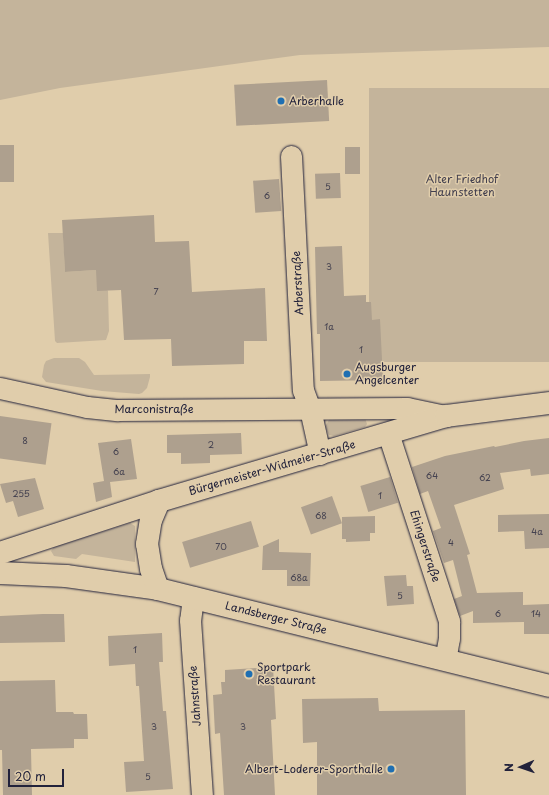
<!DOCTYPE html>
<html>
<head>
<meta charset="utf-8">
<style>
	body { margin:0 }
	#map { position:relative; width:549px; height:795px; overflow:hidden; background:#e0cdab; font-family:"Playpen Sans",sans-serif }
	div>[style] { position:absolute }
	.green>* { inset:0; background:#c4b49b; transform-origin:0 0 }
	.building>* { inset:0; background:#aea08e; transform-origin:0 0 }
	.roads { filter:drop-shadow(0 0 1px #22223b) drop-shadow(0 0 1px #22223b) }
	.street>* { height:21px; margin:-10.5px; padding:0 10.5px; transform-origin:10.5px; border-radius:10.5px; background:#e0cdab }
	.secondary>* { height:22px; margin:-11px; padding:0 11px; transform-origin:11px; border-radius:11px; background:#e0cdab }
	.dots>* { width:11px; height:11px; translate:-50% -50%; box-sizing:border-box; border:2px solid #e0cdab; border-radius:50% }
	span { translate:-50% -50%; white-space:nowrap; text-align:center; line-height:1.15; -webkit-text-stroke:3px #e0cdab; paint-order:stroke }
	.number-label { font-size:9px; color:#454250 }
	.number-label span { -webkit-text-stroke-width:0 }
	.poi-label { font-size:11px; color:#22223b }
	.left { translate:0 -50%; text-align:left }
	.right { translate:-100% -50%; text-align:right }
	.park-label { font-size:11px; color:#423f4e }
	.street-label { font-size:11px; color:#22223b }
	.north { position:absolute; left:501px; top:747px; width:40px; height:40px; -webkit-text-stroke:3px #e0cdab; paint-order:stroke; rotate:268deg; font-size:11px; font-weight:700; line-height:16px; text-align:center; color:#22223b }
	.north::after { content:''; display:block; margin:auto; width:14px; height:18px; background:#22223b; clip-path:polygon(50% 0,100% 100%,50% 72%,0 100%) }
	.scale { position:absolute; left:8px; top:769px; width:56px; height:18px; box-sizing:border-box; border:2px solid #22223b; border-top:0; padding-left:5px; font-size:12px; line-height:14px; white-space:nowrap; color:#22223b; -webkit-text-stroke:3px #e0cdab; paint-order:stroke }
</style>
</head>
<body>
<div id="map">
	<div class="green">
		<div style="clip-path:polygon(0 0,549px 0,549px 47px,300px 55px,60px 88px,0 100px)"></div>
		<div style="left:549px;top:88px;width:274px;height:180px;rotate:90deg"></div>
		<div style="clip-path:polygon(48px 233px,63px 233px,65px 272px,96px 270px,108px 291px,109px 331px,106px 340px,57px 343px,55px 341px)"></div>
		<div style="clip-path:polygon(54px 358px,79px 358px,85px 362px,94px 375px,150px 374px,150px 377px,147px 388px,142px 393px,139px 394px,102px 391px,46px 382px,42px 377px,44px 365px,46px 361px)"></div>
		<div style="clip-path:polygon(330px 418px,365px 418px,367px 424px,365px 427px,334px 436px,329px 435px,325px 427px)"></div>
		<div style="clip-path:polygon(130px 523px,135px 526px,135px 562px,82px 554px,76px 559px,54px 556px,51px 551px,54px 547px)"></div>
	</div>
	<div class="building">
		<div style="left:327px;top:80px;width:41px;height:93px;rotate:87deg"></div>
		<div style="left:0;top:145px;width:14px;height:37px"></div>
		<div style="left:345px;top:147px;width:15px;height:27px"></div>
		<div style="left:340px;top:173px;width:25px;height:25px;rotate:88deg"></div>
		<div style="left:279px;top:179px;width:32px;height:26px;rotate:86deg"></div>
		<div style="clip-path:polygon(154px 215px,155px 242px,189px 241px,192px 292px,265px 288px,267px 341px,244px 341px,244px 364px,172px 366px,171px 339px,124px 340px,121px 290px,97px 291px,96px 270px,65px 272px,62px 220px)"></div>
		<div style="clip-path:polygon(342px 246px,344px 296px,366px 295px,366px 302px,371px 302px,372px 320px,380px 319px,383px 380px,320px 381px,320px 334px,317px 334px,315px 247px)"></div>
		<div style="left:0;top:416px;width:52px;height:42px;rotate:8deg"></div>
		<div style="clip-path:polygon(241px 433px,242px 454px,210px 455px,210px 463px,181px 464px,181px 453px,167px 453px,167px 435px)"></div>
		<div style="clip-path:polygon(549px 438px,549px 474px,531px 476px,530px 469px,500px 473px,504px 489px,454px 505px,470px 554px,467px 555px,477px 593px,523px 592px,523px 605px,549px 604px,549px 634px,524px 634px,524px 622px,473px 623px,473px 611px,460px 616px,454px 599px,462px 596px,453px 560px,444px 563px,433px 531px,441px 528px,428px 491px,420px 494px,412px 467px,445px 456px,494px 446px,495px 447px,524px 441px)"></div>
		<div style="clip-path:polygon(131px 439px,137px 479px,110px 482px,112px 497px,96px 502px,93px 483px,104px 481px,98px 443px)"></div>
		<div style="left:390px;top:477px;width:27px;height:31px;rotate:73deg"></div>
		<div style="clip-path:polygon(35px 478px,44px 509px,18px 517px,13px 501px,6px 503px,0 484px)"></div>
		<div style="left:332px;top:496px;width:29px;height:33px;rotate:70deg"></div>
		<div style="clip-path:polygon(549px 514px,549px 548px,525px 549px,524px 531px,498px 532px,498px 515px)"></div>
		<div style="clip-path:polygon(375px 516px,375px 533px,370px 533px,370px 541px,346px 542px,346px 539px,342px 539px,342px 517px)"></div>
		<div style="left:251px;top:521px;width:27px;height:72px;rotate:73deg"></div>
		<div style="clip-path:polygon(279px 539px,279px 552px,311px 553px,310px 586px,287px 586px,287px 570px,262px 570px,263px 546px)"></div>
		<div style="clip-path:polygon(406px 575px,407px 586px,413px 586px,414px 604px,387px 606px,384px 576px)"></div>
		<div style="clip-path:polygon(43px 614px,64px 614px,65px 642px,0 643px,0 616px)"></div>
		<div style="clip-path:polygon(162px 633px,163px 662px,159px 662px,163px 711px,166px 711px,173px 789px,126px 792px,124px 762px,144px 761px,139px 686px,136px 686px,135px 664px,109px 666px,108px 636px)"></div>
		<div style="clip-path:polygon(273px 667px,276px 719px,271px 720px,275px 795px,224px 795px,220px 733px,215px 734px,213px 695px,222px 694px,221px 682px,225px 682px,225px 670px)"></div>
		<div style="clip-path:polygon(55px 680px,56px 712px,73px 712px,74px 714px,87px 714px,88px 739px,74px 739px,74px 748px,31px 749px,32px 795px,3px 795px,2px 750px,0 750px,0 681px)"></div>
		<div style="clip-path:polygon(378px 698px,379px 711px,465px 710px,466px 795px,317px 795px,317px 742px,303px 743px,302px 699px)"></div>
	</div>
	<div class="roads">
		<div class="street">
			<div style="left:291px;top:156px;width:234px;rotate:87.1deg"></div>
			<div style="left:303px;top:390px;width:20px;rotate:70deg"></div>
			<div style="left:310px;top:409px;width:46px;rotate:77.5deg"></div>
			<div style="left:0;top:388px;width:89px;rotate:12.3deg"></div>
			<div style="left:87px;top:407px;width:31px;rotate:6deg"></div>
			<div style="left:118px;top:410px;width:289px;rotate:-0.4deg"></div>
			<div style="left:407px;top:408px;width:40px;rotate:12deg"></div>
			<div style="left:388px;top:433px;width:198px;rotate:72deg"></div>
			<div style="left:449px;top:621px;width:17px;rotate:90deg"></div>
			<div style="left:449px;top:638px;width:22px;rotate:100deg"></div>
			<div style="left:193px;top:597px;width:23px;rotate:97deg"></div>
			<div style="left:190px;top:620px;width:175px;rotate:86.1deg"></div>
		</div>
		<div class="secondary">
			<div style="left:0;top:553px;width:167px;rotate:-18.1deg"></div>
			<div style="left:159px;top:501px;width:299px;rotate:-16.5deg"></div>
			<div style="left:446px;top:416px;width:104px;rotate:-7.2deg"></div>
			<div style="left:0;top:573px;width:66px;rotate:2.6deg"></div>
			<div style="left:66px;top:576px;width:93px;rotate:8deg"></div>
			<div style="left:158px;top:589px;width:403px;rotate:13.9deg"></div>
			<div style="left:158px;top:589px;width:21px;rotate:-109deg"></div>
			<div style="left:151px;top:569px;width:25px;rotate:-99deg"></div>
			<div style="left:147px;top:544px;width:24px;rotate:-81deg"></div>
			<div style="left:151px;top:520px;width:21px;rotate:-67deg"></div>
		</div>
	</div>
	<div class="dots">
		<div style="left:281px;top:101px;background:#1f6fb2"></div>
		<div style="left:347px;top:374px;background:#1f6fb2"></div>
		<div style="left:249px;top:674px;background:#1f6fb2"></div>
		<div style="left:391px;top:769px;background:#1f6fb2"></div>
	</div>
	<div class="number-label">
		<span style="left:328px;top:186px">5</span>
		<span style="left:267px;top:195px">6</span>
		<span style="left:329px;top:266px">3</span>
		<span style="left:156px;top:291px">7</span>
		<span style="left:329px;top:326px">1a</span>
		<span style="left:361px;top:349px">1</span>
		<span style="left:25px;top:440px">8</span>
		<span style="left:211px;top:444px">2</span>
		<span style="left:116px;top:451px">6</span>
		<span style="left:119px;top:471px">6a</span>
		<span style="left:432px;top:475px">64</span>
		<span style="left:485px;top:477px">62</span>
		<span style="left:21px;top:493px">255</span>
		<span style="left:380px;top:495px">1</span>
		<span style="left:321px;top:515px">68</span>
		<span style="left:537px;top:531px">4a</span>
		<span style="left:451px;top:542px">4</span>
		<span style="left:221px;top:546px">70</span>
		<span style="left:299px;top:577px">68a</span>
		<span style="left:400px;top:595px">5</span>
		<span style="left:498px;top:613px">6</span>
		<span style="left:536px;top:613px">14</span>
		<span style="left:135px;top:649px">1</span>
		<span style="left:154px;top:726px">3</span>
		<span style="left:243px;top:726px">3</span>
		<span style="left:148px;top:776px">5</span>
	</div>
	<div class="poi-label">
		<span class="left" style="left:289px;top:101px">Arberhalle</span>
		<span class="left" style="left:355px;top:374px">Augsburger<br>Angelcenter</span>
		<span class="left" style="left:257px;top:674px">Sportpark<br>Restaurant</span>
		<span class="right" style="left:383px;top:769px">Albert-Loderer-Sporthalle</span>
	</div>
	<div class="park-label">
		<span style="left:462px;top:186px">Alter Friedhof<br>Haunstetten</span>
	</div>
	<div class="street-label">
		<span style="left:298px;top:283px;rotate:-93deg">Arberstraße</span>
		<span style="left:154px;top:409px">Marconistraße</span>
		<span style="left:272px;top:468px;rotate:-16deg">Bürgermeister-Widmeier-Straße</span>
		<span style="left:425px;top:546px;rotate:72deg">Ehingerstraße</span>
		<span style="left:276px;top:618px;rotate:14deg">Landsberger Straße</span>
		<span style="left:195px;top:696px;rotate:-94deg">Jahnstraße</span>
	</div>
	<div class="north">N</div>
	<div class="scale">20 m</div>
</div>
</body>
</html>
